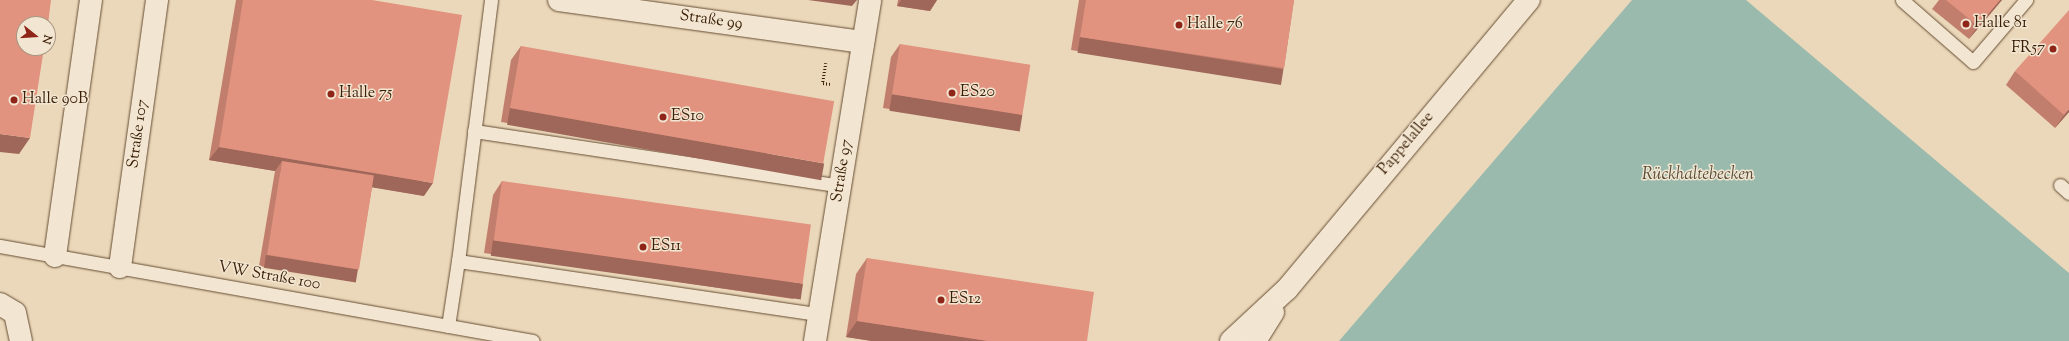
<!DOCTYPE html>
<html>
<head>
<meta charset="utf-8">
<style>
	body { margin:0 }
	#map { position:relative; width:2069px; height:341px; overflow:hidden; background:#ebd8ba; font-family:"Sorts Mill Goudy",serif }
	div>[style] { position:absolute }
	.water>* { inset:0; background:#99baac }
	.path>* { height:2.5px; margin-top:-1.25px; transform-origin:0; background:repeating-linear-gradient(90deg,#3a1e05 0 1px,transparent 0 3px) }
	.roads { filter:drop-shadow(0 0 1px #664c32) drop-shadow(0 0 1px #664c32) }
	.service>* { height:13px; margin:-6.5px; padding:0 6.5px; transform-origin:6.5px; border-radius:6.5px; background:#f2e6d2 }
	.minor>* { height:22px; margin:-11px; padding:0 11px; transform-origin:11px; border-radius:11px; background:#f2e6d2 }
	.wall>* { inset:0; background:#c27e6d }
	.shaded-wall>* { inset:0; background:#9e6759; transform-origin:0 0 }
	.building>* { inset:0; background:#e1937f; transform-origin:0 0 }
	.dots>* { width:11px; height:11px; translate:-50% -50%; box-sizing:border-box; border:2px solid #f2e6d2; border-radius:50% }
	span { translate:-50% -50%; white-space:nowrap; text-align:center; line-height:1.15; -webkit-text-stroke:3px #f2e6d2; paint-order:stroke }
	.street-label { font-size:16px; color:#3a1e05 }
	.poi-label { font-size:16px; color:#3a1e05 }
	.left { translate:0 -50%; text-align:left }
	.right { translate:-100% -50%; text-align:right }
	.water-label { font-size:17px; color:#564d37; font-style:italic }
	.north { position:absolute; left:16px; top:16px; width:40px; height:40px; box-sizing:border-box; background:#f2e6d2; border:1px solid #a89680; border-radius:50%; rotate:107deg; font-size:11px; font-weight:700; line-height:16px; text-align:center; color:#3a1e05 }
	.north::after { content:''; display:block; margin:auto; width:14px; height:18px; background:#8f2418; clip-path:polygon(50% 0,100% 100%,50% 72%,0 100%) }
</style>
</head>
<body>
<div id="map">
	<div class="water">
		<div style="clip-path:polygon(1632px 0,1746px 0,2069px 273px,2069px 341px,1339px 341px)"></div>
	</div>
	<div class="path">
		<div style="left:826px;top:63px;width:20px;rotate:99deg"></div>
		<div style="left:823px;top:83px;width:7px;rotate:8deg"></div>
	</div>
	<div class="roads">
		<div class="service">
			<div style="left:491px;top:0;width:263px;rotate:97.2deg"></div>
			<div style="left:458px;top:261px;width:365px;rotate:8.4deg"></div>
			<div style="left:1902px;top:0;width:94px;rotate:41.1deg"></div>
			<div style="left:1973px;top:62px;width:82px;rotate:-49.5deg"></div>
			<div style="left:474px;top:131px;width:370px;rotate:8.5deg"></div>
			<div style="left:2060px;top:185px;width:12px;rotate:42deg"></div>
			<div style="left:0;top:246px;width:541px;rotate:10.11deg"></div>
			<div style="left:448px;top:326px;width:66px;rotate:-81.3deg"></div>
		</div>
		<div class="minor">
			<div style="left:559px;top:0;width:307px;rotate:7.9deg"></div>
			<div style="left:55px;top:256px;width:259px;rotate:-82deg"></div>
			<div style="left:120px;top:267px;width:270px;rotate:-82.1deg"></div>
			<div style="left:0;top:304px;width:17px;rotate:31deg"></div>
			<div style="left:15px;top:313px;width:29px;rotate:78deg"></div>
			<div style="left:815px;top:341px;width:345px;rotate:-80.8deg"></div>
			<div style="left:1231px;top:341px;width:76px;rotate:-42.9deg"></div>
			<div style="left:1287px;top:289px;width:377px;rotate:-50.1deg"></div>
			<div style="left:1255px;top:341px;width:34px;rotate:-58deg"></div>
		</div>
	</div>
	<div class="wall">
		<div style="clip-path:polygon(236px 0,372px 0,424px 196px,372px 187px,358px 270px,350px 281px,259px 266px,275px 171px,209px 160px)"></div>
		<div style="clip-path:polygon(898px 0,937px 0,930px 11px,897px 6px)"></div>
		<div style="clip-path:polygon(1079px 0,1294px 0,1284px 68px,1274px 82px,1071px 50px)"></div>
		<div style="clip-path:polygon(1939px 0,2002px 0,1969px 39px,1932px 9px)"></div>
		<div style="clip-path:polygon(900px 44px,1022px 114px,1012px 128px,883px 108px,891px 57px)"></div>
		<div style="clip-path:polygon(521px 46px,815px 174px,501px 122px,511px 60px)"></div>
		<div style="clip-path:polygon(2015px 71px,2069px 112px,2055px 128px,2006px 85px)"></div>
		<div style="clip-path:polygon(502px 181px,803px 286px,793px 299px,484px 253px,493px 195px)"></div>
		<div style="clip-path:polygon(867px 258px,1087px 341px,872px 341px,846px 337px,856px 274px)"></div>
	</div>
	<div class="shaded-wall">
		<div style="clip-path:polygon(808px 0,857px 0,852px 6px)"></div>
		<div style="clip-path:polygon(901px 0,937px 0,930px 11px,897px 6px)"></div>
		<div style="clip-path:polygon(2000px 0,2002px 0,1969px 39px,1978px 26px)"></div>
		<div style="left:1080px;top:37px;width:206px;height:16px;rotate:9deg"></div>
		<div style="left:892px;top:94px;width:132px;height:17px;rotate:9deg"></div>
		<div style="left:510px;top:108px;width:319px;height:17px;rotate:10deg"></div>
		<div style="clip-path:polygon(2069px 109px,2069px 112px,2055px 128px,2064px 115px)"></div>
		<div style="clip-path:polygon(0 134px,30px 138px,19px 154px,0 152px)"></div>
		<div style="clip-path:polygon(219px 147px,433px 183px,424px 196px,280px 172px,282px 161px,275px 171px,209px 160px)"></div>
		<div style="left:493px;top:240px;width:313px;height:16px;rotate:8deg"></div>
		<div style="left:266px;top:255px;width:93px;height:13px;rotate:9deg"></div>
		<div style="clip-path:polygon(857px 321px,988px 341px,872px 341px,846px 337px)"></div>
	</div>
	<div class="building">
		<div style="clip-path:polygon(0 0,51px 0,48px 24px,24px 24px,24px 48px,44px 48px,30px 138px,0 134px)"></div>
		<div style="clip-path:polygon(243px 0,372px 0,462px 15px,433px 183px,219px 147px)"></div>
		<div style="clip-path:polygon(1086px 0,1294px 0,1284px 68px,1080px 37px)"></div>
		<div style="clip-path:polygon(1946px 0,2000px 0,1978px 26px)"></div>
		<div style="clip-path:polygon(2069px 10px,2069px 109px,2064px 115px,2015px 71px)"></div>
		<div style="left:900px;top:44px;width:132px;height:51px;rotate:9deg"></div>
		<div style="left:521px;top:46px;width:318px;height:63px;rotate:10deg"></div>
		<div style="left:282px;top:161px;width:93px;height:95px;rotate:9deg"></div>
		<div style="left:502px;top:181px;width:312px;height:60px;rotate:8deg"></div>
		<div style="clip-path:polygon(867px 258px,1094px 292px,1087px 341px,988px 341px,857px 321px)"></div>
	</div>
	<div class="dots">
		<div style="left:1966px;top:24px;background:#8f2418"></div>
		<div style="left:1179px;top:25px;background:#8f2418"></div>
		<div style="left:2053px;top:49px;background:#8f2418"></div>
		<div style="left:952px;top:93px;background:#8f2418"></div>
		<div style="left:331px;top:94px;background:#8f2418"></div>
		<div style="left:14px;top:100px;background:#8f2418"></div>
		<div style="left:663px;top:117px;background:#8f2418"></div>
		<div style="left:643px;top:247px;background:#8f2418"></div>
		<div style="left:941px;top:300px;background:#8f2418"></div>
	</div>
	<div class="street-label">
		<span style="left:711px;top:21px;rotate:8deg">Straße 99</span>
		<span style="left:139px;top:134px;rotate:-82deg">Straße 107</span>
		<span style="left:1407px;top:144px;rotate:-50deg">Pappelallee</span>
		<span style="left:843px;top:171px;rotate:-81deg">Straße 97</span>
		<span style="left:269px;top:277px;rotate:10deg">VW Straße 100</span>
	</div>
	<div class="poi-label">
		<span class="left" style="left:1974px;top:24px">Halle 81</span>
		<span class="left" style="left:1187px;top:25px">Halle 76</span>
		<span class="right" style="left:2045px;top:49px">FR57</span>
		<span class="left" style="left:960px;top:93px">ES20</span>
		<span class="left" style="left:339px;top:94px">Halle 75</span>
		<span class="left" style="left:22px;top:100px">Halle 90B</span>
		<span class="left" style="left:671px;top:117px">ES10</span>
		<span class="left" style="left:651px;top:247px">ES11</span>
		<span class="left" style="left:949px;top:300px">ES12</span>
	</div>
	<div class="water-label">
		<span style="left:1698px;top:176px">Rückhaltebecken</span>
	</div>
	<div class="north">N</div>
</div>
</body>
</html>
